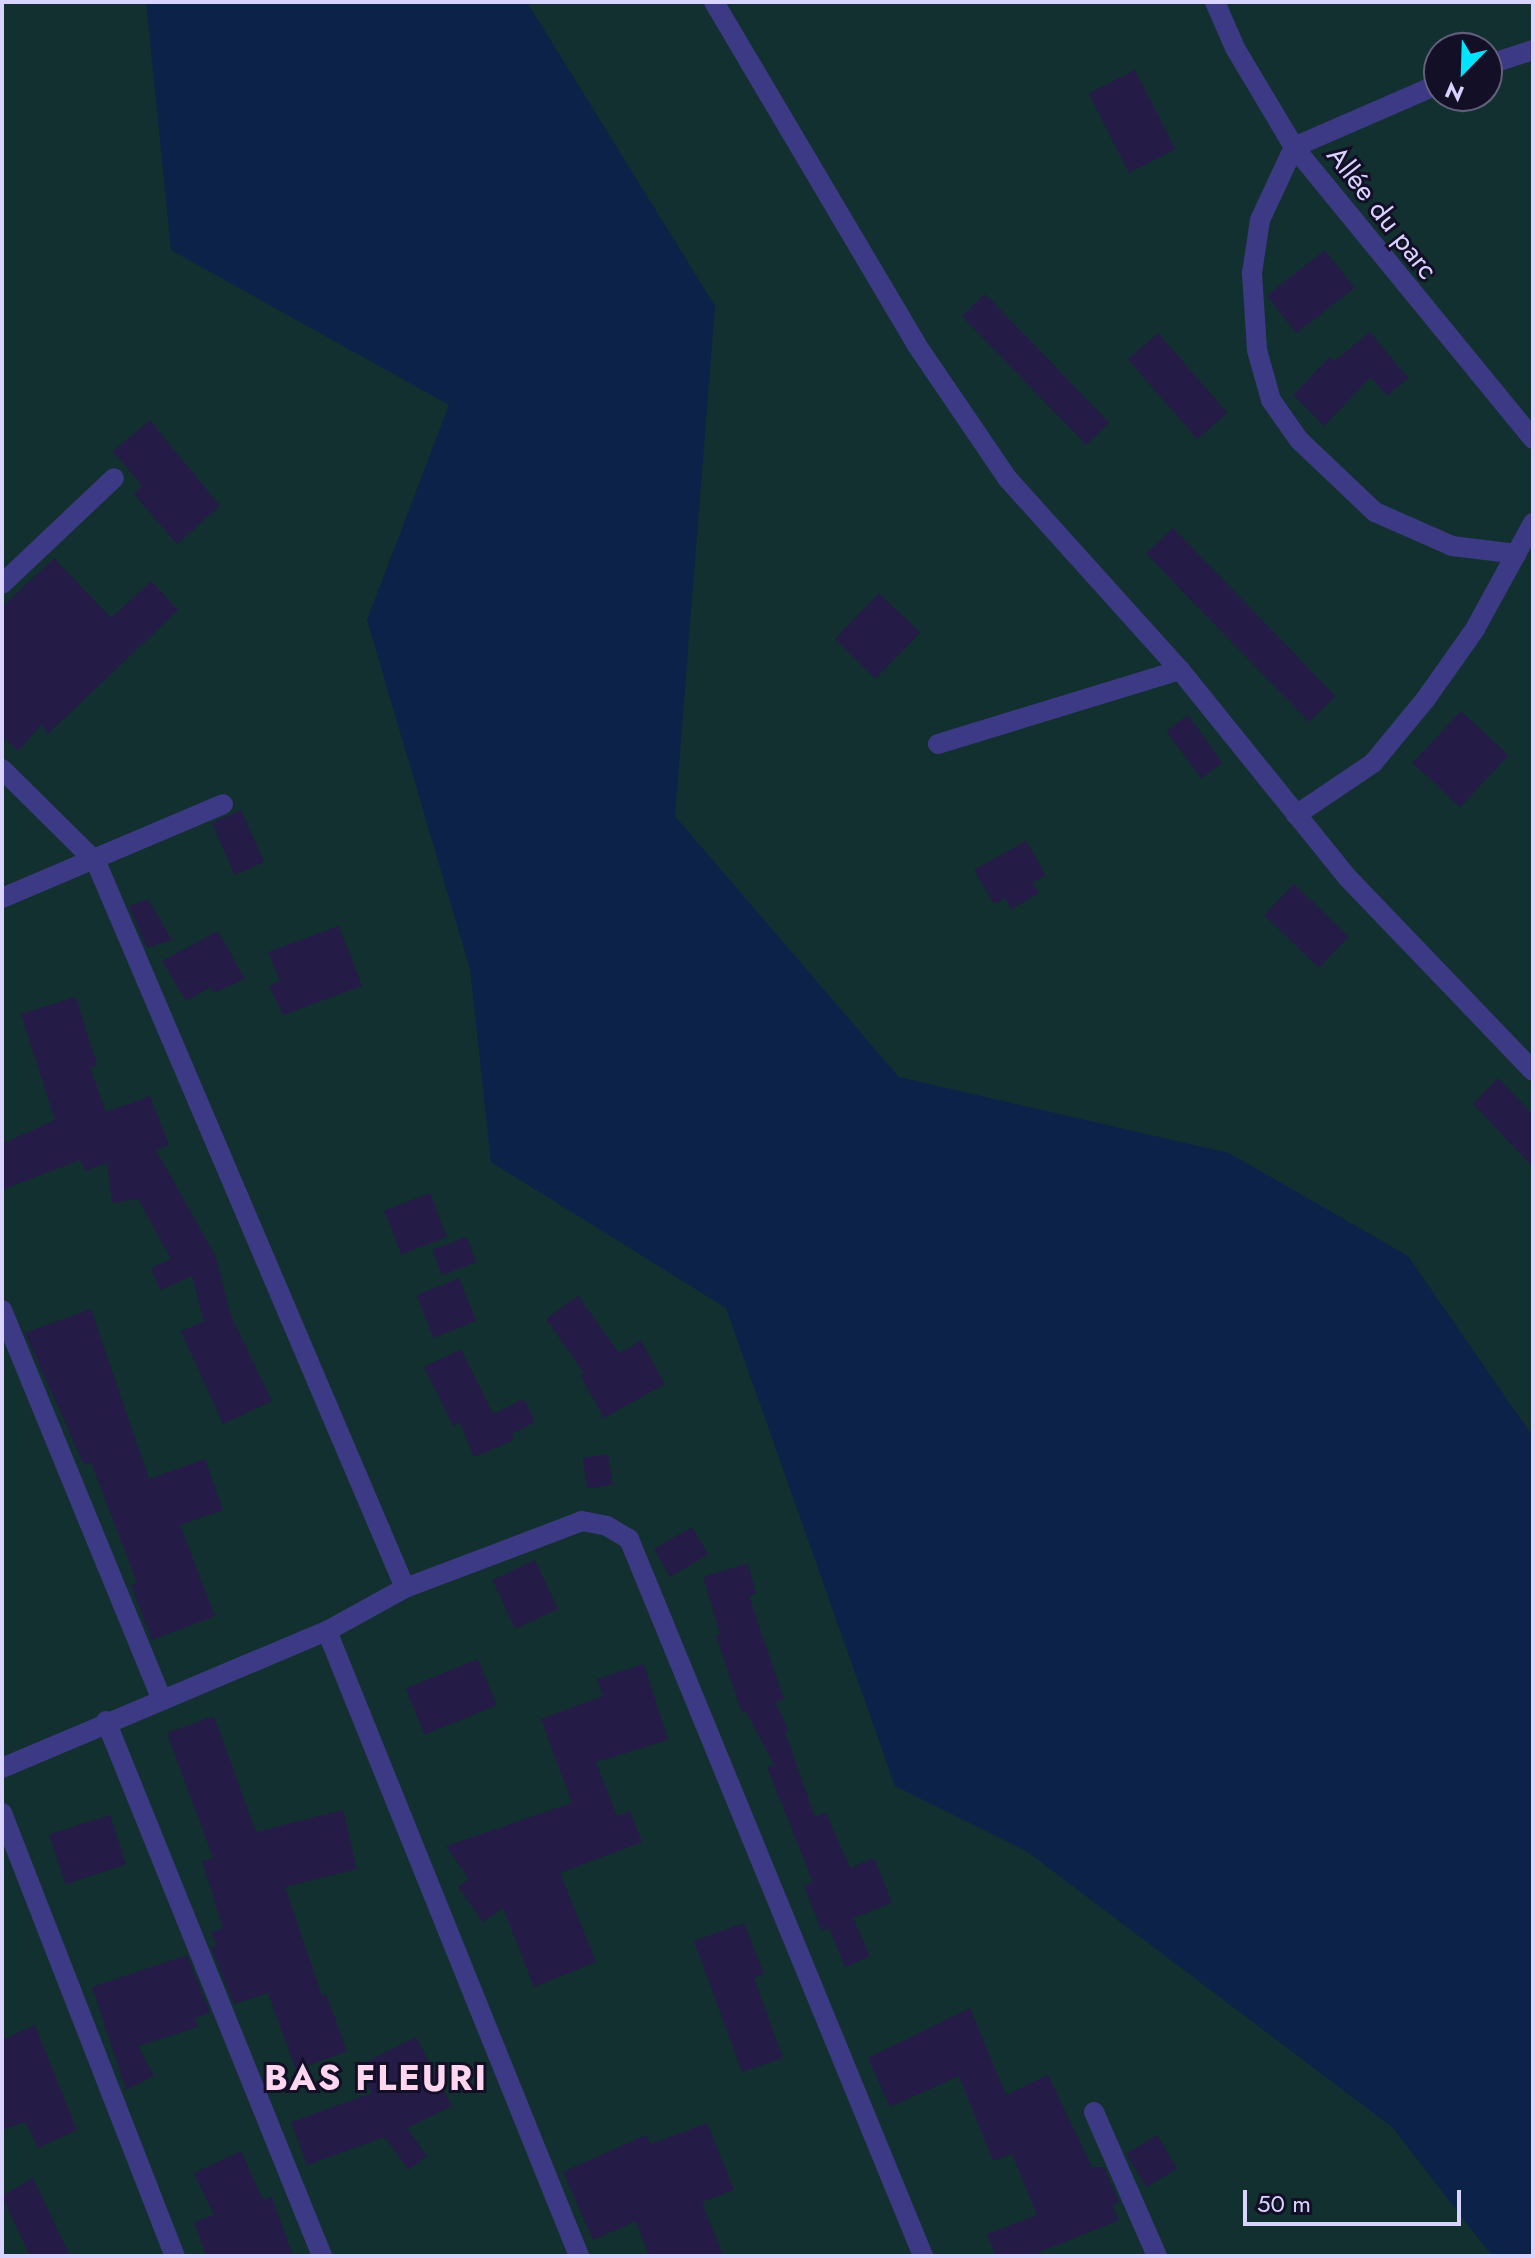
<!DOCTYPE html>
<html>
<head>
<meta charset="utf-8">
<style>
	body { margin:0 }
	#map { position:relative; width:1535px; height:2258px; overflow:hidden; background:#130f26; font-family:Jost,sans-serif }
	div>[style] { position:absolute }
	.green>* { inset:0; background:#12302f }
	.water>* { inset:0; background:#0c2248 }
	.building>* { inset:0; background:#241b47; transform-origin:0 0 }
	.minor>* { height:20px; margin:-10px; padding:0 10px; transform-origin:10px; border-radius:10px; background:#3d3a85 }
	.tertiary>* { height:20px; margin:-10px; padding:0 10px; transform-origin:10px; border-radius:10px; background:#3d3a85 }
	span { translate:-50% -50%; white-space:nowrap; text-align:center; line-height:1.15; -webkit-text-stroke:6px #130f26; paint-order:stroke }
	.street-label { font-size:28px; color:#d9d4ff }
	.district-label { font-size:36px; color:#ffd6f0; font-weight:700; letter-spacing:2px }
	.frame { position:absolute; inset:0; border:4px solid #d9d4ff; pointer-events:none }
	.north { position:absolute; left:1423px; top:32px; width:80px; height:80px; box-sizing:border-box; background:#130f26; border:2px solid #625e7d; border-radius:50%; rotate:203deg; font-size:22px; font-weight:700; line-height:32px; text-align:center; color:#d9d4ff }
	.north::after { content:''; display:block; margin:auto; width:28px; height:36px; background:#00e5ff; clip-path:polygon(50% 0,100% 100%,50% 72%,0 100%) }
	.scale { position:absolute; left:1243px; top:2190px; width:218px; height:36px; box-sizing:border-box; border:4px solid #d9d4ff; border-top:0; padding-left:10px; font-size:24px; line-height:28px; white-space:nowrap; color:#d9d4ff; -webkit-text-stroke:6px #130f26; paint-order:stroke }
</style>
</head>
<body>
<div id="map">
	<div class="green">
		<div style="clip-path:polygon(evenodd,2px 2px,1533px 2px,1533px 2256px,2px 2256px,2px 2px,1439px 48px,1487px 48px,1487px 96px,1439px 96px,1439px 48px)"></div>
	</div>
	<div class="water">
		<div style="clip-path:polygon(146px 2px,527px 2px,715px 306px,675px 816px,899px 1077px,1229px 1153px,1408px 1256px,1533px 1437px,1533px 2256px,1492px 2256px,1392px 2127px,1026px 1851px,895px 1786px,726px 1308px,491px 1162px,470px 969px,367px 620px,449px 405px,171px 250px)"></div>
	</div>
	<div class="building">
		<div style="left:1135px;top:70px;width:89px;height:52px;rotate:63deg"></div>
		<div style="left:1325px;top:250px;width:48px;height:74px;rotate:52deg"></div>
		<div style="left:985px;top:294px;width:179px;height:32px;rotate:46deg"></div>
		<div style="clip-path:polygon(1370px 332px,1408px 378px,1387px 396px,1371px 377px,1324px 426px,1293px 395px,1330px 357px,1334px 361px)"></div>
		<div style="left:1158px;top:333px;width:106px;height:40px;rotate:49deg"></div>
		<div style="clip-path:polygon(150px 420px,220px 506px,177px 544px,134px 494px,142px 486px,113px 451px)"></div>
		<div style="left:1173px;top:528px;width:234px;height:37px;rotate:46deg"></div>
		<div style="clip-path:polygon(54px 558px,111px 618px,151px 581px,178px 610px,47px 735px,42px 724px,18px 751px,2px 736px,2px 607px)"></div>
		<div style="left:879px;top:593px;width:57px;height:64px;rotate:44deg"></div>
		<div style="left:1461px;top:711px;width:65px;height:71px;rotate:43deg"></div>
		<div style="left:1188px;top:715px;width:59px;height:27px;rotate:54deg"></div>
		<div style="left:241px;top:810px;width:57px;height:32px;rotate:66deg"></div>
		<div style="clip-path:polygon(1026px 841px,1046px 875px,1033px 882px,1039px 893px,1011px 909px,1005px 898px,994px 904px,974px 870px)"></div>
		<div style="left:1294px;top:884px;width:76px;height:43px;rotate:44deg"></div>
		<div style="clip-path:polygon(148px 899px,172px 940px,147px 948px,129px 906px)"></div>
		<div style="clip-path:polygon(339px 926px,362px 986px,283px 1015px,269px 986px,280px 981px,268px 952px)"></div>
		<div style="clip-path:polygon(218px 931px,245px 979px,213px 993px,211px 987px,186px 1001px,162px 961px)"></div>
		<div style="clip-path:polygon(76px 997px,97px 1065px,90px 1068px,106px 1112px,150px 1096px,169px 1145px,156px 1150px,216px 1257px,231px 1316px,272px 1401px,223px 1424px,181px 1331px,204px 1322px,192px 1276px,160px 1290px,151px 1268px,171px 1259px,138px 1199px,112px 1203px,107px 1163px,85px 1171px,80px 1160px,2px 1190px,2px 1144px,55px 1120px,21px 1014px)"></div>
		<div style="clip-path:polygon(1498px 1078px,1533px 1115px,1533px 1167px,1473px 1104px)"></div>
		<div style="left:430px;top:1193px;width:47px;height:49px;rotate:69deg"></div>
		<div style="left:467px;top:1237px;width:27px;height:37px;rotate:70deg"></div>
		<div style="left:459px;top:1278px;width:46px;height:46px;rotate:68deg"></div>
		<div style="clip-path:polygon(578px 1296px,619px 1353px,641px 1341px,665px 1384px,604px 1418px,580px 1375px,584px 1373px,546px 1319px)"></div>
		<div style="clip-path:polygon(91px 1309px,149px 1479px,205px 1459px,223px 1510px,180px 1525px,215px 1616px,152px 1640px,131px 1585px,137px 1583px,91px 1462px,84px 1465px,25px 1333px)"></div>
		<div style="clip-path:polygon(461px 1349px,493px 1414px,524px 1399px,535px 1422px,512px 1434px,514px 1440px,474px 1457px,460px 1422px,453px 1426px,424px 1367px)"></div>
		<div style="left:608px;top:1454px;width:31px;height:26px;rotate:81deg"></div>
		<div style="left:692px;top:1527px;width:32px;height:44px;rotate:60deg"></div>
		<div style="left:535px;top:1560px;width:54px;height:47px;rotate:65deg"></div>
		<div style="clip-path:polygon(748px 1563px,756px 1593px,749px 1596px,784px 1699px,775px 1702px,789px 1730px,785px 1732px,815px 1817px,826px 1813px,850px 1868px,874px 1858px,892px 1903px,853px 1918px,870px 1956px,845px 1967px,829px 1928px,822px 1931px,804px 1886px,813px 1882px,767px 1767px,774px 1764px,746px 1712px,742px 1713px,716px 1636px,720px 1634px,703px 1577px)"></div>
		<div style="left:478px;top:1659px;width:50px;height:78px;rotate:68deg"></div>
		<div style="clip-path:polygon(644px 1664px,668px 1740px,596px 1762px,617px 1816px,630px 1811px,642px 1842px,560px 1873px,596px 1962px,534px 1987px,503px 1908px,483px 1922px,458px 1887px,469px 1879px,446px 1846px,572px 1803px,541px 1719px,603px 1696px,597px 1679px)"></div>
		<div style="clip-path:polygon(214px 1716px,256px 1832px,343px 1810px,357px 1869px,285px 1887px,322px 1996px,326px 1994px,347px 2051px,296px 2070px,268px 1993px,234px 2004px,211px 1947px,216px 1946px,211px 1932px,223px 1928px,202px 1861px,213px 1858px,167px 1733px)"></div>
		<div style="left:110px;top:1815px;width:52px;height:64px;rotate:72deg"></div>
		<div style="clip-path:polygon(744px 1923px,764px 1974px,754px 1978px,783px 2058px,742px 2072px,694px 1941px)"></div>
		<div style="clip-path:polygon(187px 1955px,210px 2013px,195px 2018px,198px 2027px,138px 2046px,154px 2076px,126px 2090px,92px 1987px)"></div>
		<div style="clip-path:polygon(970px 2008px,1006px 2095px,1048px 2075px,1092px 2167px,1104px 2167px,1119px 2202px,1112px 2205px,1119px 2220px,1030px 2256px,996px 2256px,987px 2234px,1037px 2215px,1012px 2154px,993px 2161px,959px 2076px,890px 2107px,868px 2058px)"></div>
		<div style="clip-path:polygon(35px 2025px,77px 2130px,38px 2148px,26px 2122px,2px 2130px,2px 2040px)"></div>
		<div style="clip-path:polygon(416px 2037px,452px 2106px,407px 2128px,427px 2156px,408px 2170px,385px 2137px,307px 2165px,291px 2122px,372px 2093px,358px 2066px)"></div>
		<div style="clip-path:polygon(707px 2123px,734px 2190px,702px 2202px,723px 2256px,649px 2256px,636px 2221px,593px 2240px,563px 2172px,646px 2135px,651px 2144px)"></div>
		<div style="left:1157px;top:2135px;width:39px;height:36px;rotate:59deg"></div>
		<div style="clip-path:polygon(241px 2151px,263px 2200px,272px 2197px,293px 2256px,206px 2256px,194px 2222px,214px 2215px,194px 2173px)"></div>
		<div style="clip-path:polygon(33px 2178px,70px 2256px,30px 2256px,2px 2196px)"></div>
	</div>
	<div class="minor">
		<div style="left:714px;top:2px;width:397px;rotate:59.4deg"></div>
		<div style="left:916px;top:344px;width:162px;rotate:55.8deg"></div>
		<div style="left:1007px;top:478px;width:258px;rotate:48deg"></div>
		<div style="left:1180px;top:670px;width:267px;rotate:51.1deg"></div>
		<div style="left:1348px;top:878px;width:267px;rotate:46.2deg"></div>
		<div style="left:1487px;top:65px;width:48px;rotate:-18.1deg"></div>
		<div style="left:1439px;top:84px;width:158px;rotate:156.5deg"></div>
		<div style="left:1294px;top:147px;width:81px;rotate:115deg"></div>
		<div style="left:1260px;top:220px;width:54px;rotate:98.6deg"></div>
		<div style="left:1252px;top:273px;width:77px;rotate:86.3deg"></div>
		<div style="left:1257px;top:350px;width:52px;rotate:74.4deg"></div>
		<div style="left:1271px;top:400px;width:49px;rotate:55deg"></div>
		<div style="left:1299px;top:440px;width:105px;rotate:43.5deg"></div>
		<div style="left:1375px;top:512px;width:84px;rotate:23.8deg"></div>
		<div style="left:1452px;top:546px;width:65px;rotate:7deg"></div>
		<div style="left:2px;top:584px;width:154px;rotate:-43.4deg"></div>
		<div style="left:938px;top:744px;width:253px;rotate:-17deg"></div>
		<div style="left:2px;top:769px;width:132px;rotate:44.7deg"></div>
		<div style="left:96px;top:862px;width:789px;rotate:66.94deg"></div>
		<div style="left:1296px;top:815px;width:93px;rotate:-34deg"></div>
		<div style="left:1373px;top:763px;width:82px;rotate:-50.5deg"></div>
		<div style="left:1425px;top:700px;width:87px;rotate:-54.8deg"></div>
		<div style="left:1475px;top:629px;width:121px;rotate:-61.3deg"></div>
		<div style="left:2px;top:898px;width:240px;rotate:-23deg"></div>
		<div style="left:2px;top:1310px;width:418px;rotate:67.7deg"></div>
		<div style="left:327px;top:1631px;width:674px;rotate:68.04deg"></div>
		<div style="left:106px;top:1721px;width:577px;rotate:68.01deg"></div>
		<div style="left:2px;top:1768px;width:353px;rotate:-22.9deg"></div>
		<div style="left:327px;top:1631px;width:89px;rotate:-28.9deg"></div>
		<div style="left:405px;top:1588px;width:189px;rotate:-20.7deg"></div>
		<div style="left:582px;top:1521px;width:25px;rotate:11deg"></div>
		<div style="left:607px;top:1526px;width:26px;rotate:31deg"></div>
		<div style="left:629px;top:1539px;width:775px;rotate:67.7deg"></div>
		<div style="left:2px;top:1813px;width:476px;rotate:68.7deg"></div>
		<div style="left:1094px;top:2112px;width:157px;rotate:66.4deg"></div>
	</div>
	<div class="tertiary">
		<div style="left:1215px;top:2px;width:50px;rotate:66.5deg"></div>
		<div style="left:1235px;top:48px;width:115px;rotate:59.2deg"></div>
		<div style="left:1294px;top:147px;width:377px;rotate:50.7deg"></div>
	</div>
	<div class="street-label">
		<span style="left:1382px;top:213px;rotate:52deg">Allée du parc</span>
	</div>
	<div class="district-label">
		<span style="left:376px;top:2078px">BAS FLEURI</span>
	</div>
	<div class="frame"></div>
	<div class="north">N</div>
	<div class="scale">50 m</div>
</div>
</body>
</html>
